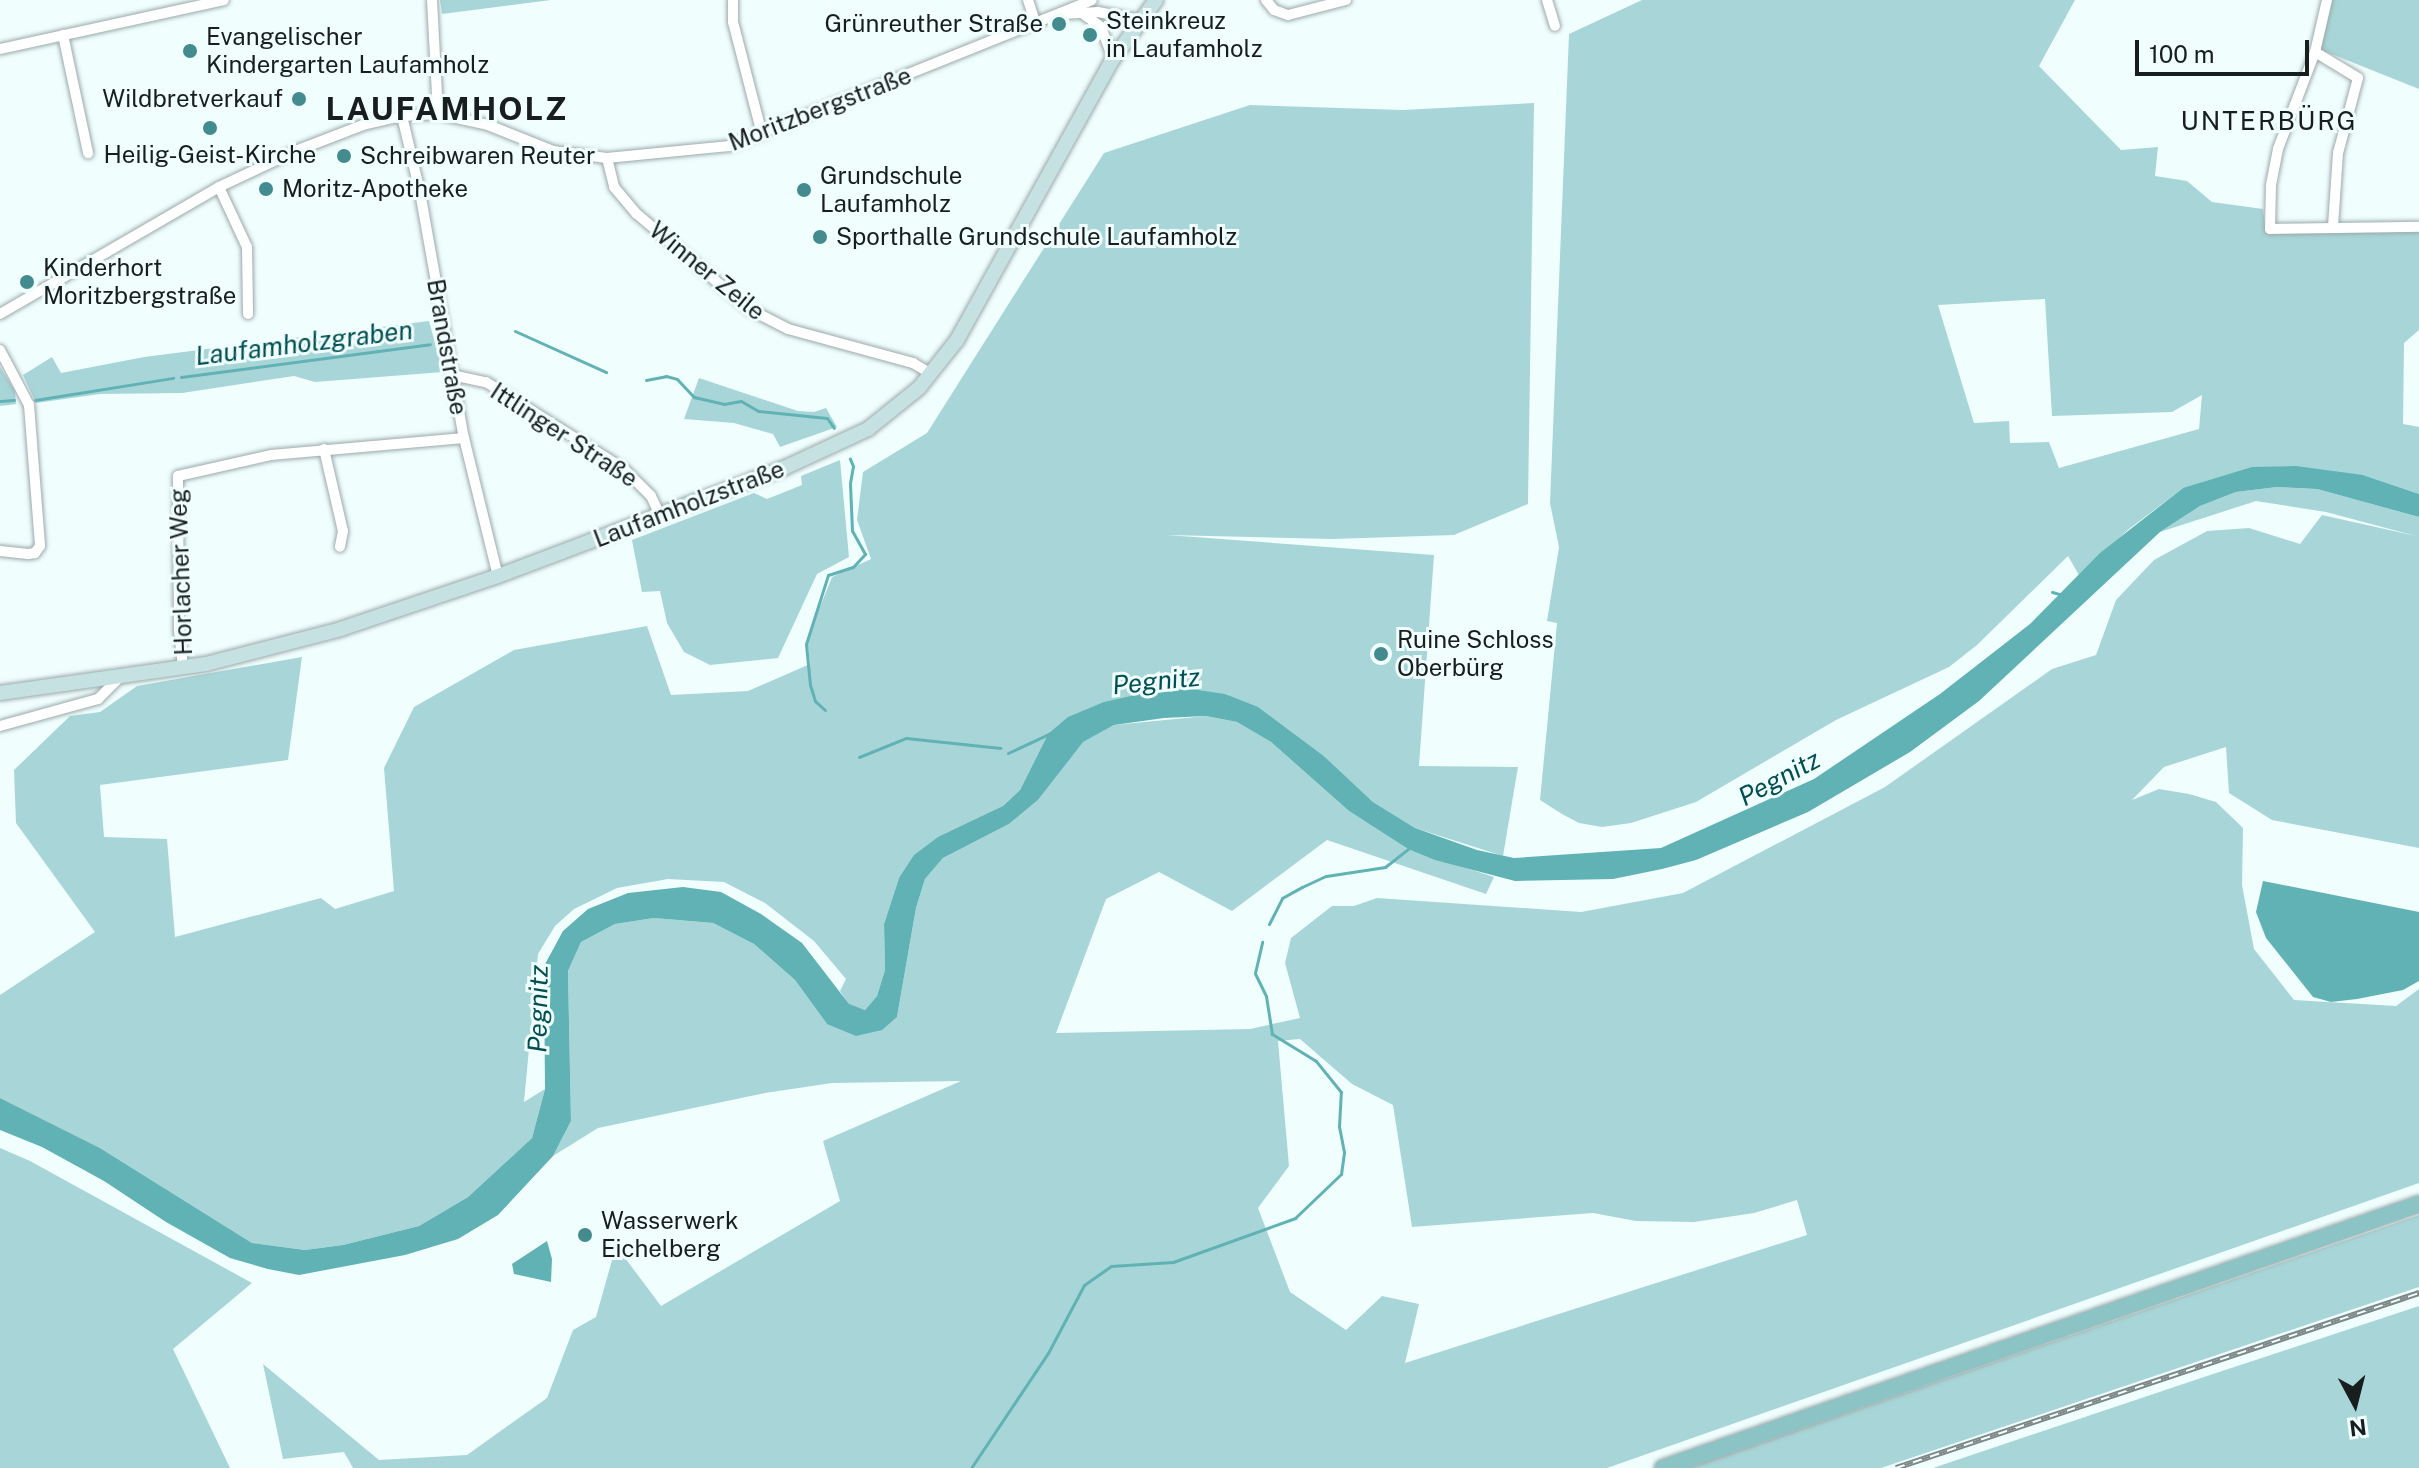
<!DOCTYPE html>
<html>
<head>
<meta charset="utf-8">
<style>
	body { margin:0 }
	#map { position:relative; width:2419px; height:1468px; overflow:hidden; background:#f0fefe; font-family:"Public Sans",sans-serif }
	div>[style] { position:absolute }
	.green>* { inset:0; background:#a8d6d8 }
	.water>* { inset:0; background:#61b2b5 }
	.stream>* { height:3px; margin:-1.5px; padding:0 1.5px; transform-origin:1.5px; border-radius:1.5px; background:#61b2b5 }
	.roads { filter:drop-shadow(0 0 2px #9ca9aa) drop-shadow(0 0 2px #9ca9aa) }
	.minor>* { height:10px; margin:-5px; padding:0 5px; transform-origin:5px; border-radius:5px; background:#fff }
	.secondary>* { height:14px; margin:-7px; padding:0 7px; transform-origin:7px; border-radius:7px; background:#c5e1e2 }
	.primary>* { height:16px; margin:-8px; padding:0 8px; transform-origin:8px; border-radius:8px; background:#8cc4c6 }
	.rail>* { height:6px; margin-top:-3px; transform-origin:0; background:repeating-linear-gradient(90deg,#f0fefe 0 9px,#7d8787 0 18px); box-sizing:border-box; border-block:2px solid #7d8787 }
	.dots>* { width:22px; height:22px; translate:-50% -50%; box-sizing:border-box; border:4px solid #f0fefe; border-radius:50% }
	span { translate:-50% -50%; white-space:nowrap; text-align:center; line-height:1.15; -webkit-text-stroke:6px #f0fefe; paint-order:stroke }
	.poi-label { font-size:24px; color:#181d1e }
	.left { translate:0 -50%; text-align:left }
	.right { translate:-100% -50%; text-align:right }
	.street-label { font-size:24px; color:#181d1e }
	.neighbourhood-label { font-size:26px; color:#181d1e; letter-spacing:2px }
	.water-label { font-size:26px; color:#014f52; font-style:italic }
	.district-label { font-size:32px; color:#181d1e; font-weight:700; letter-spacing:2px }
	.north { position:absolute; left:2315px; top:1364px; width:80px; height:80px; -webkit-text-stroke:6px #f0fefe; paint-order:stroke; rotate:173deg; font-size:22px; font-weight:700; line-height:32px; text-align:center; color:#181d1e }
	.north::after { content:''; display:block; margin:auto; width:28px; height:36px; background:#181d1e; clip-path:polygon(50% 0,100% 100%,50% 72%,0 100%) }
	.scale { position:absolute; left:2135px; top:40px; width:174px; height:36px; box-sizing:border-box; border:4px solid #181d1e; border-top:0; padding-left:10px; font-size:24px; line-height:28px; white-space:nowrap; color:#181d1e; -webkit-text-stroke:6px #f0fefe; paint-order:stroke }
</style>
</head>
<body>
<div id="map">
	<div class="green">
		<div style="clip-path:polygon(440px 0,551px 0,442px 14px)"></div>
		<div style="clip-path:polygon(evenodd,1642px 0,2075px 0,2039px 66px,2121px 150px,2158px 147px,2155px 176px,2187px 181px,2212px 202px,2263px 209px,2266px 233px,2419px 230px,2419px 330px,2404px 343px,2403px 424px,2419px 427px,2419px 494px,2363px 475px,2183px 488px,2129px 529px,2079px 575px,2068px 556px,1977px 645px,1949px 667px,1836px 720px,1696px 802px,1631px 823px,1602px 827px,1579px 823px,1562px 814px,1540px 800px,1557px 623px,1547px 621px,1559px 547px,1550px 503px,1569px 34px,1642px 0,2045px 299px,2052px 416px,2172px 412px,2202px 395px,2199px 429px,2059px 468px,2049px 442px,2010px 443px,2009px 421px,1974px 423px,1938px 305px,2045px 299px)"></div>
		<div style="clip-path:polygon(2332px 0,2419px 0,2419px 89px,2319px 49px)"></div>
		<div style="clip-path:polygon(1534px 103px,1528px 504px,1454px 535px,1332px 539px,1167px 535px,1434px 555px,1419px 766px,1518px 767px,1503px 856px,1415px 828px,1373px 802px,1325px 757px,1225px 694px,1048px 734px,1020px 790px,1003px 806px,978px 820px,899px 878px,884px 924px,885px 970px,877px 996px,865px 1010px,849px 1005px,840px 991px,846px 979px,814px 941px,765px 903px,724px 882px,668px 879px,617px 888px,574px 909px,555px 926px,538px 954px,524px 1102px,545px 1089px,532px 1138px,468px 1197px,419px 1226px,343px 1245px,305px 1250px,252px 1243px,100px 1148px,0 1098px,0 995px,95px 932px,16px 823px,14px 770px,70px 716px,100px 712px,137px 686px,302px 657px,288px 760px,100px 785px,104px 837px,167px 839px,175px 937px,321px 898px,335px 909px,394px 891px,384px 768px,414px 707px,514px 650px,647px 626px,671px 695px,748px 691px,810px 664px,807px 639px,832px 577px,871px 559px,857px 520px,863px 472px,927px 433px,1104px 153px,1250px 105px,1403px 110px)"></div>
		<div style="clip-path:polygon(429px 321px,443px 372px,315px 382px,294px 376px,182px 393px,100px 394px,36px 403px,23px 375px,52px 357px,61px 373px,144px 357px)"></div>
		<div style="clip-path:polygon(0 367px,15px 391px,16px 404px,0 406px)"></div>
		<div style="clip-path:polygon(699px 378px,798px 411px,814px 412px,826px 408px,837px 427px,780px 447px,773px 434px,734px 423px,684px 419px)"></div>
		<div style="clip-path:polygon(840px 460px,849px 557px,817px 574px,778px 658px,710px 665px,684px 652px,667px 623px,660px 591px,642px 592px,632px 540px,754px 493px,767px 499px,802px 485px,801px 476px)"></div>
		<div style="clip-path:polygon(evenodd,2277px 487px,2317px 489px,2419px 517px,2419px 848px,2272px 820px,2229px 793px,2226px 747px,2164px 767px,2132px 800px,2159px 789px,2189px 794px,2216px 802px,2243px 828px,2242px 885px,2254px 949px,2294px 1000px,2396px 1006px,2419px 989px,2419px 1183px,1607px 1468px,353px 1468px,344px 1452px,283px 1459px,263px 1364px,379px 1460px,467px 1455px,547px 1398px,573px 1330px,596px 1317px,616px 1246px,661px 1306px,840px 1201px,823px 1141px,961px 1081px,832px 1083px,765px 1093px,598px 1128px,553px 1156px,571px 1121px,568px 971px,581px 942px,615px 924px,654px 918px,713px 923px,754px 944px,795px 980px,827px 1024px,897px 1017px,916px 908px,925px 879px,943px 858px,1009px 824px,1038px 800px,1082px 742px,1114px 725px,1206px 716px,1237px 722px,1271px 742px,1349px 811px,1408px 849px,1494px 877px,1486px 894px,1327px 840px,1232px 911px,1159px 872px,1106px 899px,1056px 1033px,1250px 1029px,1300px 1018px,1285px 963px,1291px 938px,1332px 906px,1354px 906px,1377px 898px,1581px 912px,1683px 893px,1885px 787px,2052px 669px,2096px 655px,2116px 600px,2154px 560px,2207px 531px,2249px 528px,2300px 544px,2322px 515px,2416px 536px,2326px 512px,2256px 501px,2160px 532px,2200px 506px,2236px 492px,2277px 487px,1300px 1039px,1352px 1084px,1393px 1105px,1412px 1227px,1593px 1213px,1636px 1221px,1694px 1222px,1754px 1213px,1797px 1200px,1807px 1235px,1405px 1363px,1419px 1304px,1382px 1296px,1346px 1330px,1290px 1292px,1258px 1208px,1289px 1166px,1278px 1041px,1300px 1039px)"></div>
		<div style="clip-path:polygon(0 1148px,30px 1161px,252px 1283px,173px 1349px,230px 1468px,0 1468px)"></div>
		<div style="clip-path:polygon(2419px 1215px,2419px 1287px,1881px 1468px,1688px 1468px)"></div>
		<div style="clip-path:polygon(2419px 1306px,2419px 1468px,1933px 1468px,2201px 1378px)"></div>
	</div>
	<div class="water">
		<div style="clip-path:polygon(2296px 466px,2363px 475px,2419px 494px,2419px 517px,2317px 489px,2277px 487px,2236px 492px,2200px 506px,2160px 532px,1979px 701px,1910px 752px,1808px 812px,1696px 860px,1662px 869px,1613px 879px,1515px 881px,1435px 860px,1408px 849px,1349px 811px,1271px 742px,1237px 722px,1206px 716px,1164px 718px,1114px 725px,1083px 742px,1038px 800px,1009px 824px,943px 858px,925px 879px,916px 908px,897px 1017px,882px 1030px,856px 1036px,827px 1024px,795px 980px,754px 944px,713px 923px,654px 918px,615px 924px,581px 942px,568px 971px,571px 1121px,553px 1156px,498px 1215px,458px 1239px,405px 1255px,299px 1275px,268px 1269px,230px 1258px,166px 1222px,104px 1181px,42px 1147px,0 1130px,0 1098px,100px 1148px,252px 1243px,305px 1250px,343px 1245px,419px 1226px,468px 1197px,532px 1138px,545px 1089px,544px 966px,563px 931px,588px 909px,628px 893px,683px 887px,721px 892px,761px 914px,802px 943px,849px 1004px,865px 1010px,877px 996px,885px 970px,884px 924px,899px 878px,914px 855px,938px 837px,1003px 806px,1020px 790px,1048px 734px,1068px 717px,1104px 702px,1144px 693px,1191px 689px,1225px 694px,1258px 707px,1325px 757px,1373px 802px,1415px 828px,1477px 850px,1514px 858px,1661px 848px,1814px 779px,1940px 694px,2030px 624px,2100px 553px,2183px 488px,2252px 467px)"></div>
		<div style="clip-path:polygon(2263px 881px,2419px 912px,2419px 981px,2403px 990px,2357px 999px,2331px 1002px,2313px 997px,2266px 938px,2256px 912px)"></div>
		<div style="clip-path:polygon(547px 1241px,552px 1259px,551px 1282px,514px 1274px,512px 1264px)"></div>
	</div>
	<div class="stream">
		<div style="left:515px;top:331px;width:100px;rotate:24.3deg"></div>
		<div style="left:181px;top:377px;width:251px;rotate:-7.5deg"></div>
		<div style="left:646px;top:380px;width:20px;rotate:-11deg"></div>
		<div style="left:666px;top:376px;width:11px;rotate:15deg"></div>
		<div style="left:677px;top:379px;width:25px;rotate:47deg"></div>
		<div style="left:694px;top:397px;width:31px;rotate:13deg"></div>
		<div style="left:724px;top:404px;width:17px;rotate:-10deg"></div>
		<div style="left:741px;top:401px;width:20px;rotate:30deg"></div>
		<div style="left:758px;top:411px;width:69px;rotate:5.8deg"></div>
		<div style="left:827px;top:418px;width:12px;rotate:55deg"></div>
		<div style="left:35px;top:400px;width:140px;rotate:-9.1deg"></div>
		<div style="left:0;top:401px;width:14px;rotate:-4deg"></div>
		<div style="left:2052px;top:592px;width:11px;rotate:15deg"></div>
		<div style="left:825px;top:710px;width:13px;rotate:-138deg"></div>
		<div style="left:815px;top:701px;width:17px;rotate:-107deg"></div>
		<div style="left:810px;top:685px;width:41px;rotate:-95.6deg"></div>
		<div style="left:806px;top:644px;width:72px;rotate:-72.3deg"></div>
		<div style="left:828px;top:575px;width:26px;rotate:-18deg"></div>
		<div style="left:853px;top:567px;width:18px;rotate:-47deg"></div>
		<div style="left:865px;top:554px;width:26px;rotate:-119deg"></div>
		<div style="left:852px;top:531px;width:48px;rotate:-92.4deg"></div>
		<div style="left:850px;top:483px;width:17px;rotate:-80deg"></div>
		<div style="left:853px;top:466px;width:8px;rotate:-113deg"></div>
		<div style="left:1008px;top:753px;width:47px;rotate:-24.9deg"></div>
		<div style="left:859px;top:757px;width:51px;rotate:-22deg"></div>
		<div style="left:906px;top:738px;width:95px;rotate:6.1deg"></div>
		<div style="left:1269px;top:924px;width:29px;rotate:-63deg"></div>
		<div style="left:1282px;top:898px;width:23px;rotate:-29deg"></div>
		<div style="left:1302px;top:887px;width:26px;rotate:-25deg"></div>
		<div style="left:1326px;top:876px;width:60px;rotate:-8.7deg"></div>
		<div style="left:1385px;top:867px;width:29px;rotate:-38deg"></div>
		<div style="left:971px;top:1468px;width:138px;rotate:-56.2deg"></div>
		<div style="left:1048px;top:1353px;width:77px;rotate:-62.1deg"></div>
		<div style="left:1084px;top:1285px;width:33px;rotate:-35deg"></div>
		<div style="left:1111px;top:1266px;width:62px;rotate:-3.7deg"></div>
		<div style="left:1173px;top:1262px;width:130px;rotate:-19.8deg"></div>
		<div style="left:1295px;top:1218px;width:64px;rotate:-43.7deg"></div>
		<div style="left:1341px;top:1174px;width:22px;rotate:-82deg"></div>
		<div style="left:1344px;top:1152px;width:25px;rotate:-101deg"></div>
		<div style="left:1339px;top:1127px;width:35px;rotate:-87deg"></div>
		<div style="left:1341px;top:1092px;width:40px;rotate:-129deg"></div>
		<div style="left:1316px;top:1061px;width:52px;rotate:-148.5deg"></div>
		<div style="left:1272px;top:1034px;width:38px;rotate:-99deg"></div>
		<div style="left:1266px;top:996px;width:25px;rotate:-116deg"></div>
		<div style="left:1255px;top:973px;width:32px;rotate:-77deg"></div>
	</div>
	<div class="roads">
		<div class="minor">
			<div style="left:432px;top:0;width:114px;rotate:87deg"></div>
			<div style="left:733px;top:0;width:22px;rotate:90deg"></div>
			<div style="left:733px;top:22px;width:116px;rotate:75.5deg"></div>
			<div style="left:1028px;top:0;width:25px;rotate:72deg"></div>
			<div style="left:1266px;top:0;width:13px;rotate:51deg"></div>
			<div style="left:1274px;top:10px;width:15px;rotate:20deg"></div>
			<div style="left:1288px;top:15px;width:60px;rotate:-14.5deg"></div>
			<div style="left:1547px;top:0;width:27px;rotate:73deg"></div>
			<div style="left:2327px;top:0;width:53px;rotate:103deg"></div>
			<div style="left:2315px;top:52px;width:104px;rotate:110.9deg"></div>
			<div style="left:2278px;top:149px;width:38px;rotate:101deg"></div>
			<div style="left:2271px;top:186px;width:43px;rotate:91.3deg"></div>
			<div style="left:2270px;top:229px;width:149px;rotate:-0.8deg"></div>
			<div style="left:1082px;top:13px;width:24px;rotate:36deg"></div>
			<div style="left:1101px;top:27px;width:34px;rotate:69deg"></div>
			<div style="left:1062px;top:14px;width:36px;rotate:-3deg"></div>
			<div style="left:1098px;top:12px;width:42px;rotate:11deg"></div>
			<div style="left:63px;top:35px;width:121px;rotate:78deg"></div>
			<div style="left:0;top:49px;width:229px;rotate:-12.3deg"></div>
			<div style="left:2315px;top:52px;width:50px;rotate:31.2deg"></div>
			<div style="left:2358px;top:78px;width:78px;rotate:104.9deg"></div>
			<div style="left:2338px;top:153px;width:74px;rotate:93.9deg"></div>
			<div style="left:402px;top:116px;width:78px;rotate:76.7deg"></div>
			<div style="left:420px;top:192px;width:250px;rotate:79.9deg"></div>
			<div style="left:464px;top:438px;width:142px;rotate:76.2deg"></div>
			<div style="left:607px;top:158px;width:30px;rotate:76deg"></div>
			<div style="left:614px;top:187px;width:35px;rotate:50deg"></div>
			<div style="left:637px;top:214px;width:147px;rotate:40.3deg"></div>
			<div style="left:749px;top:309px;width:44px;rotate:27.1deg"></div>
			<div style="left:788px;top:329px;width:130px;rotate:15.2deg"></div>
			<div style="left:913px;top:363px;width:21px;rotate:31deg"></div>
			<div style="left:219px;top:187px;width:66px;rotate:65deg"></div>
			<div style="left:247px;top:247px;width:67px;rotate:89.1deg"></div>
			<div style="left:0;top:314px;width:253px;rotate:-30.1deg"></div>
			<div style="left:219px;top:187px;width:82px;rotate:-25.3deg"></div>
			<div style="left:293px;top:152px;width:75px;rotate:-21.1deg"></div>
			<div style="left:363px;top:125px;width:40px;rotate:-13deg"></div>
			<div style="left:402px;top:116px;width:36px;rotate:-3deg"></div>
			<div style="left:438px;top:114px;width:51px;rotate:12.4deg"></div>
			<div style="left:488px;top:125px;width:70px;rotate:21.8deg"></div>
			<div style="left:553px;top:151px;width:54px;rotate:7.4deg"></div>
			<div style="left:607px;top:158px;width:123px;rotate:-5.6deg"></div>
			<div style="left:729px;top:146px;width:391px;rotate:-21.9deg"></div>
			<div style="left:0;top:350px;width:62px;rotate:62.2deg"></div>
			<div style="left:29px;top:405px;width:141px;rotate:85.5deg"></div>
			<div style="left:40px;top:546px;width:9px;rotate:126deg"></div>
			<div style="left:35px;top:553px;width:7px;rotate:172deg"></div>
			<div style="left:28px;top:554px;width:28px;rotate:-174deg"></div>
			<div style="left:452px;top:375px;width:35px;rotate:12deg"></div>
			<div style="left:486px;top:382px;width:163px;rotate:32.2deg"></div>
			<div style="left:624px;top:469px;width:38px;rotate:45deg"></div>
			<div style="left:651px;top:496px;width:21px;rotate:65deg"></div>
			<div style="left:324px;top:449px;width:84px;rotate:77deg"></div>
			<div style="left:343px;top:531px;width:16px;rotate:101deg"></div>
			<div style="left:183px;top:668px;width:37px;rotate:-96deg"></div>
			<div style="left:179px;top:631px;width:155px;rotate:-90.4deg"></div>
			<div style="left:178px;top:476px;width:95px;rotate:-12.7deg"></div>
			<div style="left:271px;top:455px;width:194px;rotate:-5deg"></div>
			<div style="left:0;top:726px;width:102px;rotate:-15.4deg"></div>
			<div style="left:98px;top:699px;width:30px;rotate:-45deg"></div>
		</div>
		<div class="secondary">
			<div style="left:0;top:693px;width:208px;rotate:-8deg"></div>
			<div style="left:206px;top:664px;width:139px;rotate:-14.5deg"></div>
			<div style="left:341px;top:629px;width:166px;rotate:-18.7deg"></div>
			<div style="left:498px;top:576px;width:306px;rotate:-20.7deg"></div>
			<div style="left:784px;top:468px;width:93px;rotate:-24.9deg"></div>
			<div style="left:868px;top:429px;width:65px;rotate:-38.8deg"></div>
			<div style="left:919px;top:388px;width:61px;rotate:-51.6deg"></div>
			<div style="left:957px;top:340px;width:321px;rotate:-61deg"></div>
			<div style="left:1113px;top:59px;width:73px;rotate:-53.9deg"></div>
		</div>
		<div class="primary">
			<div style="left:1663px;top:1468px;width:801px;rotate:-19.25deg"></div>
		</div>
	</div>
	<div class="rail">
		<div style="left:1896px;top:1468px;width:552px;rotate:-18.5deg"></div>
	</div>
	<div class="dots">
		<div style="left:1059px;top:24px;background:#438b8e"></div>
		<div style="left:1090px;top:35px;background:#438b8e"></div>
		<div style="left:190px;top:51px;background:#438b8e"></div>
		<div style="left:299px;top:99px;background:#438b8e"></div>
		<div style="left:210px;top:128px;background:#438b8e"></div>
		<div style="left:344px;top:156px;background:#438b8e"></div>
		<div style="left:266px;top:189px;background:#438b8e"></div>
		<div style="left:804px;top:190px;background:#438b8e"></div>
		<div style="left:820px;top:237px;background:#438b8e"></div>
		<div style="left:27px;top:282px;background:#438b8e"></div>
		<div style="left:1381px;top:654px;background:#438b8e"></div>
		<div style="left:585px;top:1235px;background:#438b8e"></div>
	</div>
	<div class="poi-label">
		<span class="left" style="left:1106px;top:35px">Steinkreuz<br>in Laufamholz</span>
		<span class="right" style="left:1043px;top:24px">Grünreuther Straße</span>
		<span class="left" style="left:206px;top:51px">Evangelischer<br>Kindergarten Laufamholz</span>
		<span class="right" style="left:283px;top:99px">Wildbretverkauf</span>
		<span style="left:210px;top:155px">Heilig-Geist-Kirche</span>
		<span class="left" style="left:360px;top:156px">Schreibwaren Reuter</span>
		<span class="left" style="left:820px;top:190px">Grundschule<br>Laufamholz</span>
		<span class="left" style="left:282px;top:189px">Moritz-Apotheke</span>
		<span class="left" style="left:836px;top:237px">Sporthalle Grundschule Laufamholz</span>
		<span class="left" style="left:43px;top:282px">Kinderhort<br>Moritzbergstraße</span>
		<span class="left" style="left:1397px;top:654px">Ruine Schloss<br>Oberbürg</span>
		<span class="left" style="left:601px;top:1235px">Wasserwerk<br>Eichelberg</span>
	</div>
	<div class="street-label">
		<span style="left:820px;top:109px;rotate:-21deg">Moritzbergstraße</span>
		<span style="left:707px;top:271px;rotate:39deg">Winner Zeile</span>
		<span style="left:447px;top:347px;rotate:80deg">Brandstraße</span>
		<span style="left:564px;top:435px;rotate:33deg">Ittlinger Straße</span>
		<span style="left:689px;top:504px;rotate:-21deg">Laufamholzstraße</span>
		<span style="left:181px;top:572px;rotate:-92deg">Horlacher Weg</span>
	</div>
	<div class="neighbourhood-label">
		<span style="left:2269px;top:121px">UNTERBÜRG</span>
	</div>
	<div class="water-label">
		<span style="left:304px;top:343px;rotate:-7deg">Laufamholzgraben</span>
		<span style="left:1156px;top:681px;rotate:-6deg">Pegnitz</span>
		<span style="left:1779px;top:778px;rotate:-28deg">Pegnitz</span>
		<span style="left:538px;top:1009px;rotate:-89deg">Pegnitz</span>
	</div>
	<div class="district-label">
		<span style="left:447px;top:109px">LAUFAMHOLZ</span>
	</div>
	<div class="north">N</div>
	<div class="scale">100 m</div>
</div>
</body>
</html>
